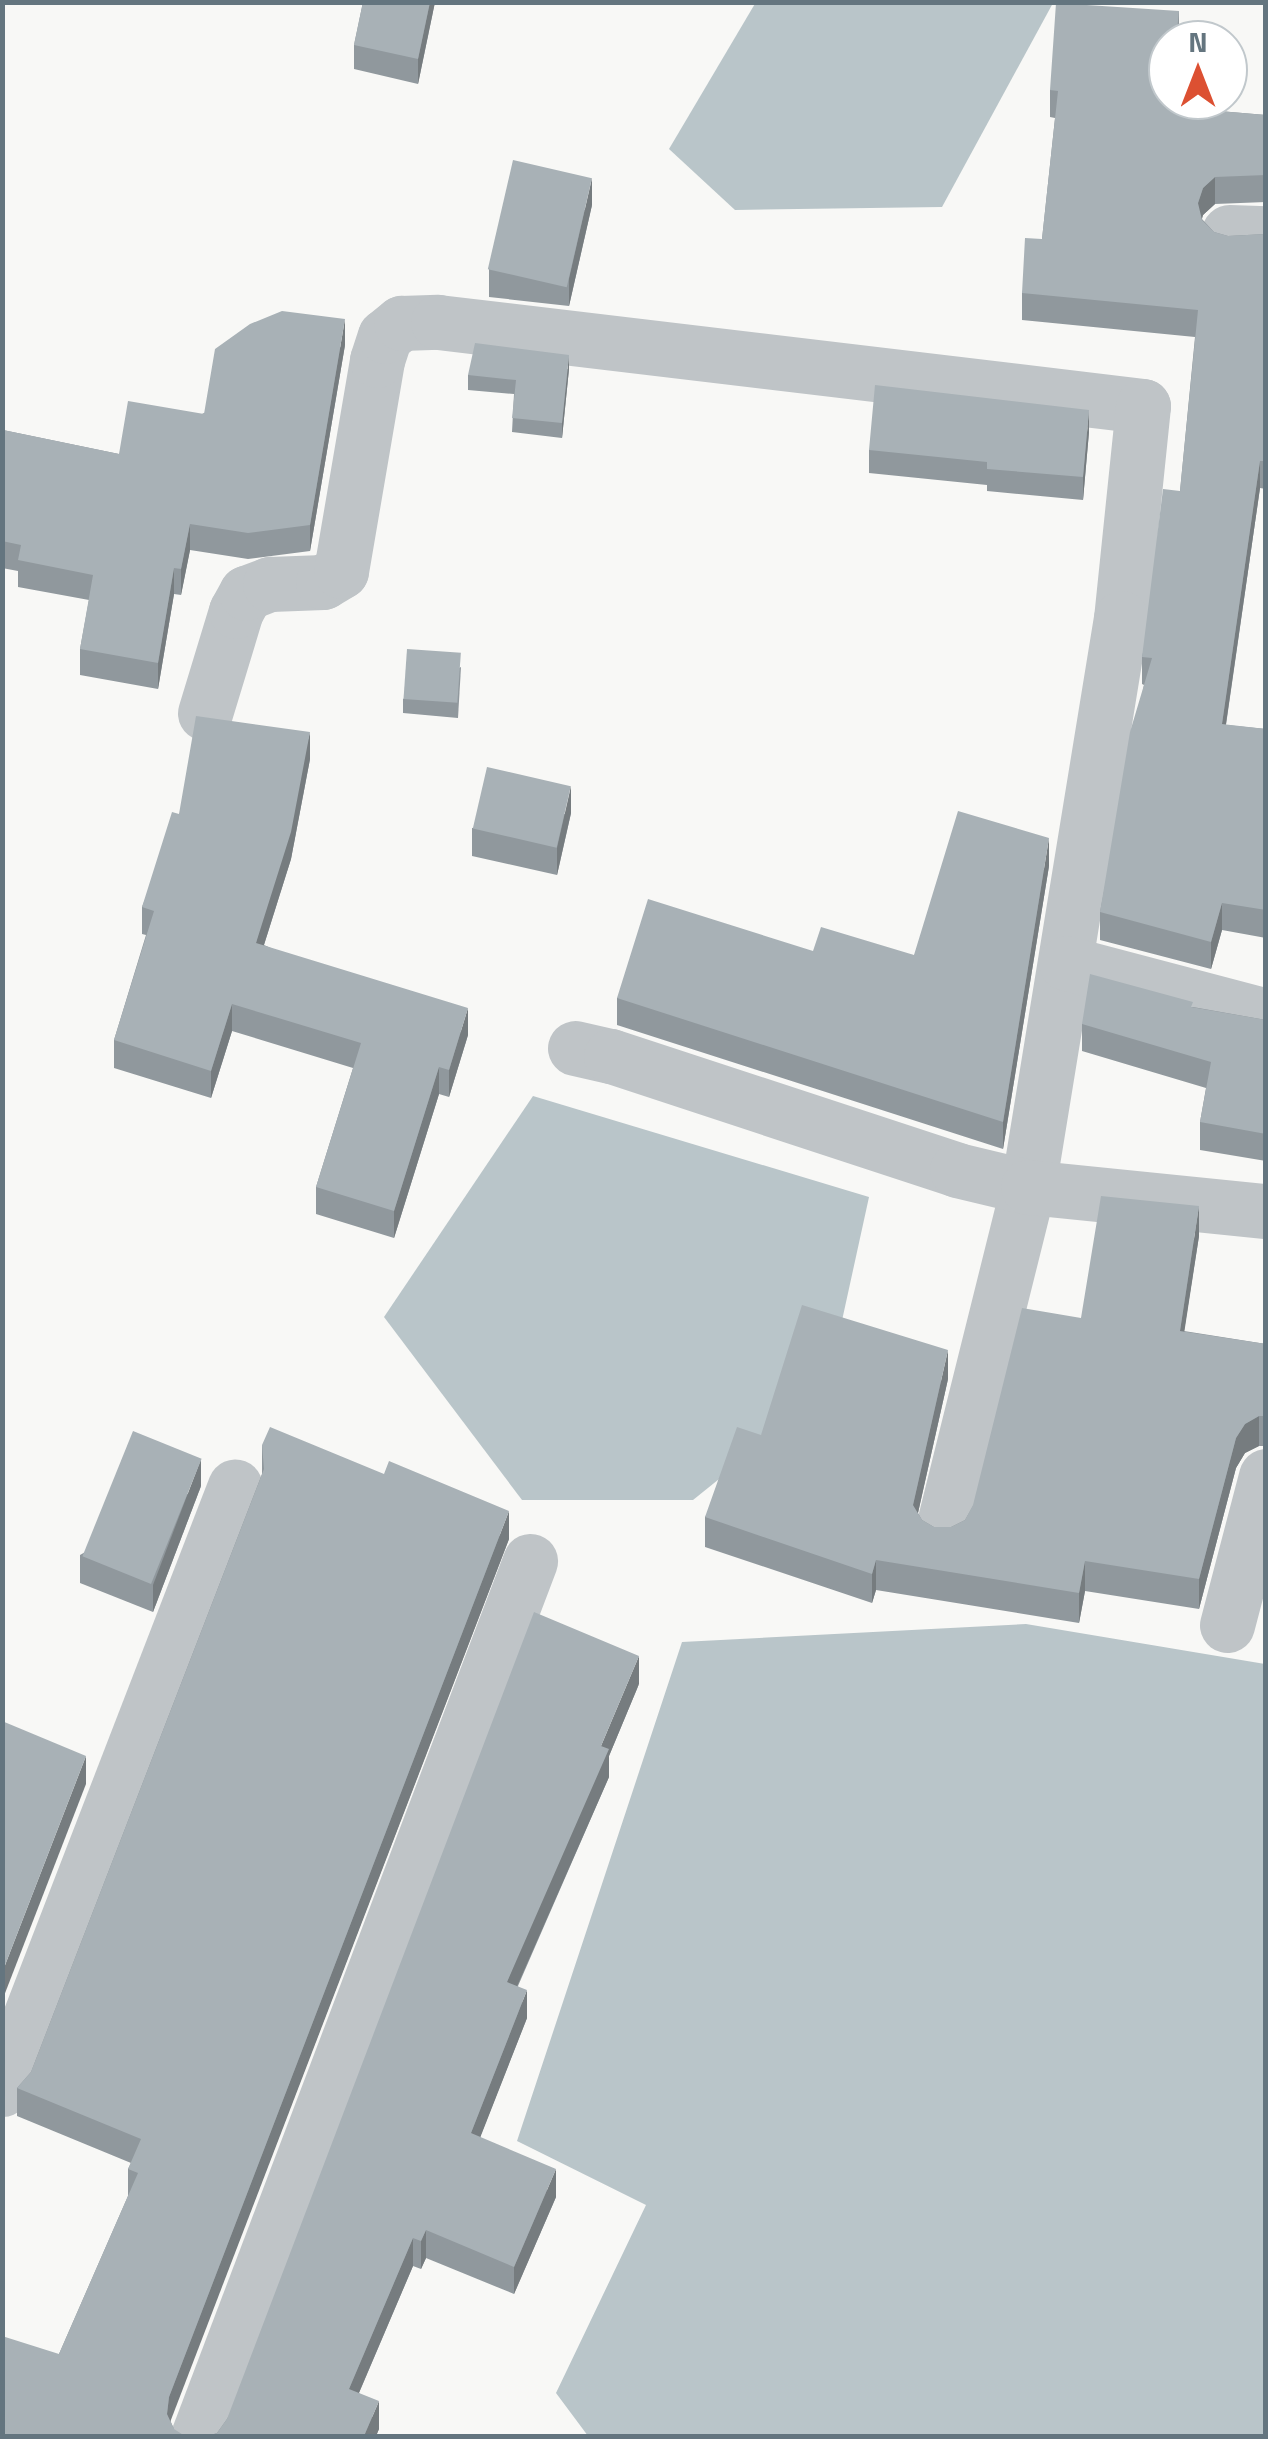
<!DOCTYPE html>
<html>
<head>
<meta charset="utf-8">
<style>
	body { margin:0 }
	#map { position:relative; width:1268px; height:2439px; overflow:hidden; background:#f8f8f6; font-family:"Titillium Web",sans-serif }
	div>[style] { position:absolute }
	.water>* { inset:0; background:#b9c5c9 }
	.minor>* { height:55px; margin:-27.5px; padding:0 27.5px; transform-origin:27.5px; border-radius:27.5px; background:#bfc4c7 }
	.wall>* { inset:0; background:#90989d }
	.shaded-wall>* { inset:0; background:#767c7f }
	.building>* { inset:0; background:#a8b1b6; transform-origin:0 0 }
	span { translate:-50% -50%; white-space:nowrap; text-align:center; line-height:1.15; -webkit-text-stroke:10px #fff; paint-order:stroke }
	.frame { position:absolute; inset:0; border:5px solid #64757f; pointer-events:none }
	.north { position:absolute; left:1148px; top:20px; width:100px; height:100px; box-sizing:border-box; background:#fff; border:2px solid #c1c8cc; border-radius:50%; rotate:0deg; font-size:28px; font-weight:700; line-height:40px; text-align:center; color:#64757f }
	.north::after { content:''; display:block; margin:auto; width:35px; height:45px; background:#dc5032; clip-path:polygon(50% 0,100% 100%,50% 72%,0 100%) }
</style>
</head>
<body>
<div id="map">
	<div class="water">
		<div style="clip-path:polygon(756px 2px,1053px 2px,1053px 3px,942px 207px,735px 210px,669px 149px)"></div>
		<div style="clip-path:polygon(533px 1096px,869px 1197px,841px 1325px,744px 1459px,693px 1500px,522px 1500px,384px 1317px)"></div>
		<div style="clip-path:polygon(1026px 1624px,1265px 1664px,1265px 2436px,588px 2436px,556px 2393px,646px 2205px,517px 2141px,682px 1642px)"></div>
	</div>
	<div class="minor">
		<div style="left:1229px;top:232px;width:37px;rotate:2deg"></div>
		<div style="left:205px;top:713px;width:107px;rotate:-73.1deg"></div>
		<div style="left:236px;top:611px;width:21px;rotate:-61deg"></div>
		<div style="left:246px;top:593px;width:26px;rotate:-21deg"></div>
		<div style="left:270px;top:584px;width:53px;rotate:-2.2deg"></div>
		<div style="left:323px;top:582px;width:21px;rotate:-31deg"></div>
		<div style="left:341px;top:571px;width:214px;rotate:-80.3deg"></div>
		<div style="left:377px;top:360px;width:25px;rotate:-72deg"></div>
		<div style="left:385px;top:336px;width:21px;rotate:-39deg"></div>
		<div style="left:401px;top:323px;width:37px;rotate:-2deg"></div>
		<div style="left:438px;top:322px;width:710px;rotate:6.79deg"></div>
		<div style="left:1143px;top:406px;width:213px;rotate:95.9deg"></div>
		<div style="left:1121px;top:618px;width:577px;rotate:99.28deg"></div>
		<div style="left:1028px;top:1187px;width:350px;rotate:104deg"></div>
		<div style="left:1066px;top:963px;width:207px;rotate:14.8deg"></div>
		<div style="left:575px;top:1048px;width:37px;rotate:13deg"></div>
		<div style="left:611px;top:1056px;width:364px;rotate:18.2deg"></div>
		<div style="left:957px;top:1170px;width:73px;rotate:13.5deg"></div>
		<div style="left:1028px;top:1187px;width:239px;rotate:5.8deg"></div>
		<div style="left:1227px;top:1625px;width:154px;rotate:-75.3deg"></div>
		<div style="left:2px;top:2089px;width:646px;rotate:-68.87deg"></div>
		<div style="left:198px;top:2436px;width:936px;rotate:-69.22deg"></div>
	</div>
	<div class="wall">
		<div style="clip-path:polygon(363px 2px,435px 2px,418px 84px,354px 69px,354px 45px)"></div>
		<div style="clip-path:polygon(1179px 11px,1179px 40px,1168px 40px,1173px 107px,1266px 115px,1266px 202px,1215px 204px,1203px 215px,1202px 219px,1214px 232px,1228px 236px,1266px 234px,1266px 489px,1260px 488px,1226px 725px,1266px 729px,1266px 938px,1222px 930px,1211px 969px,1100px 940px,1100px 912px,1144px 685px,1142px 684px,1142px 657px,1180px 491px,1195px 337px,1022px 320px,1022px 293px,1042px 239px,1055px 118px,1050px 117px,1050px 90px)"></div>
		<div style="clip-path:polygon(592px 205px,569px 306px,489px 297px,489px 269px)"></div>
		<div style="clip-path:polygon(345px 345px,310px 551px,248px 559px,190px 550px,181px 595px,174px 594px,158px 689px,80px 675px,80px 649px,89px 600px,18px 587px,18px 571px,2px 568px,3px 430px,119px 454px)"></div>
		<div style="clip-path:polygon(569px 369px,562px 438px,512px 432px,514px 394px,468px 390px,468px 375px)"></div>
		<div style="clip-path:polygon(1089px 432px,1083px 500px,987px 491px,987px 485px,869px 473px,869px 450px)"></div>
		<div style="clip-path:polygon(461px 667px,458px 718px,403px 713px,403px 699px)"></div>
		<div style="clip-path:polygon(310px 759px,291px 859px,264px 945px,468px 1035px,449px 1097px,439px 1094px,394px 1238px,316px 1214px,316px 1187px,353px 1068px,232px 1031px,211px 1098px,114px 1068px,114px 1040px,146px 935px,142px 934px,142px 907px,179px 814px)"></div>
		<div style="clip-path:polygon(571px 813px,557px 875px,472px 856px,472px 828px)"></div>
		<div style="clip-path:polygon(1049px 866px,1003px 1149px,617px 1025px,617px 998px,813px 951px,914px 955px)"></div>
		<div style="clip-path:polygon(1193px 1007px,1266px 1020px,1266px 1161px,1200px 1150px,1200px 1122px,1206px 1088px,1082px 1051px,1082px 1024px)"></div>
		<div style="clip-path:polygon(1199px 1236px,1184px 1331px,1266px 1344px,1266px 1446px,1259px 1446px,1245px 1453px,1236px 1468px,1199px 1609px,1085px 1591px,1079px 1623px,876px 1590px,872px 1603px,705px 1547px,705px 1517px,761px 1435px,948px 1379px,918px 1513px,922px 1520px,934px 1527px,951px 1527px,965px 1520px,1081px 1318px)"></div>
		<div style="clip-path:polygon(262px 1445px,509px 1539px,170px 2420px,174px 2429px,59px 2354px,128px 2196px,128px 2169px,131px 2163px,17px 2116px,17px 2088px,31px 2072px,262px 1474px)"></div>
		<div style="clip-path:polygon(201px 1486px,153px 1612px,80px 1583px,80px 1555px)"></div>
		<div style="clip-path:polygon(1266px 1571px,1266px 1606px,1264px 1606px)"></div>
		<div style="clip-path:polygon(639px 1684px,609px 1756px,609px 1777px,518px 1986px,527px 2018px,480px 2137px,556px 2197px,514px 2294px,426px 2258px,421px 2269px,413px 2266px,359px 2393px,379px 2429px,376px 2436px,208px 2436px,217px 2433px,227px 2419px)"></div>
	</div>
	<div class="shaded-wall">
		<div style="clip-path:polygon(430px 2px,435px 2px,418px 84px,418px 59px)"></div>
		<div style="clip-path:polygon(1215px 177px,1215px 204px,1203px 215px,1198px 230px,1198px 203px,1203px 188px)"></div>
		<div style="clip-path:polygon(592px 178px,592px 205px,569px 306px,569px 279px)"></div>
		<div style="clip-path:polygon(345px 319px,345px 345px,310px 551px,310px 525px)"></div>
		<div style="clip-path:polygon(569px 355px,569px 369px,562px 438px,562px 423px)"></div>
		<div style="clip-path:polygon(1089px 410px,1089px 432px,1083px 500px,1083px 477px)"></div>
		<div style="clip-path:polygon(1260px 461px,1260px 488px,1222px 751px,1222px 724px)"></div>
		<div style="clip-path:polygon(190px 524px,190px 550px,181px 595px,181px 569px)"></div>
		<div style="clip-path:polygon(174px 568px,174px 594px,158px 689px,158px 663px)"></div>
		<div style="clip-path:polygon(310px 732px,310px 759px,291px 859px,256px 970px,256px 943px)"></div>
		<div style="clip-path:polygon(571px 786px,571px 813px,557px 875px,557px 848px)"></div>
		<div style="clip-path:polygon(1049px 838px,1049px 866px,1003px 1149px,1003px 1122px)"></div>
		<div style="clip-path:polygon(1222px 903px,1222px 930px,1211px 969px,1211px 942px)"></div>
		<div style="clip-path:polygon(232px 1004px,232px 1031px,211px 1098px,211px 1071px)"></div>
		<div style="clip-path:polygon(468px 1008px,468px 1035px,449px 1097px,449px 1070px)"></div>
		<div style="clip-path:polygon(439px 1067px,439px 1094px,394px 1238px,394px 1211px)"></div>
		<div style="clip-path:polygon(1199px 1206px,1199px 1236px,1180px 1360px,1180px 1331px)"></div>
		<div style="clip-path:polygon(948px 1350px,948px 1379px,913px 1535px,913px 1505px)"></div>
		<div style="clip-path:polygon(1259px 1416px,1259px 1446px,1245px 1453px,1236px 1468px,1199px 1609px,1199px 1579px,1236px 1438px,1245px 1424px)"></div>
		<div style="clip-path:polygon(201px 1459px,201px 1486px,153px 1612px,153px 1585px)"></div>
		<div style="clip-path:polygon(509px 1511px,509px 1539px,169px 2425px,167px 2414px,169px 2397px)"></div>
		<div style="clip-path:polygon(876px 1560px,876px 1590px,872px 1603px,872px 1574px)"></div>
		<div style="clip-path:polygon(1085px 1561px,1085px 1591px,1079px 1623px,1079px 1593px)"></div>
		<div style="clip-path:polygon(639px 1656px,639px 1684px,609px 1756px,609px 1777px,507px 2009px,507px 1982px,601px 1746px)"></div>
		<div style="clip-path:polygon(86px 1756px,86px 1784px,2px 2001px,2px 1973px)"></div>
		<div style="clip-path:polygon(527px 1990px,527px 2018px,471px 2161px,471px 2133px)"></div>
		<div style="clip-path:polygon(556px 2169px,556px 2197px,514px 2294px,514px 2267px)"></div>
		<div style="clip-path:polygon(426px 2230px,426px 2258px,421px 2269px,421px 2241px)"></div>
		<div style="clip-path:polygon(413px 2238px,413px 2266px,349px 2416px,349px 2389px)"></div>
		<div style="clip-path:polygon(379px 2401px,379px 2429px,376px 2436px,364px 2436px)"></div>
	</div>
	<div class="building">
		<div style="clip-path:polygon(363px 2px,430px 2px,418px 59px,354px 45px)"></div>
		<div style="clip-path:polygon(1056px 3px,1179px 11px,1176px 40px,1168px 40px,1168px 100px,1172px 100px,1171px 107px,1266px 115px,1266px 175px,1215px 177px,1203px 188px,1198px 203px,1202px 220px,1214px 232px,1228px 236px,1266px 234px,1266px 461px,1260px 461px,1222px 724px,1266px 729px,1266px 910px,1222px 903px,1211px 942px,1100px 912px,1130px 732px,1152px 658px,1142px 657px,1163px 489px,1180px 491px,1198px 310px,1022px 293px,1025px 238px,1042px 239px,1058px 91px,1050px 90px)"></div>
		<div style="left:513px;top:160px;width:81px;height:112px;rotate:13deg"></div>
		<div style="clip-path:polygon(282px 311px,345px 319px,310px 525px,248px 533px,190px 524px,181px 569px,174px 568px,158px 663px,80px 649px,93px 575px,18px 560px,21px 545px,2px 541px,3px 430px,119px 454px,128px 401px,204px 414px,215px 349px,250px 324px)"></div>
		<div style="clip-path:polygon(475px 343px,569px 355px,562px 423px,512px 418px,516px 380px,468px 375px)"></div>
		<div style="clip-path:polygon(875px 385px,1089px 410px,1083px 477px,987px 469px,987px 462px,869px 450px)"></div>
		<div style="left:407px;top:649px;width:54px;height:50px;rotate:4deg"></div>
		<div style="clip-path:polygon(196px 716px,310px 732px,291px 832px,256px 943px,468px 1008px,449px 1070px,439px 1067px,394px 1211px,316px 1187px,361px 1043px,232px 1004px,211px 1071px,114px 1040px,154px 911px,142px 907px,172px 812px,179px 814px)"></div>
		<div style="left:487px;top:767px;width:86px;height:63px;rotate:13deg"></div>
		<div style="clip-path:polygon(958px 811px,1049px 838px,1003px 1122px,617px 998px,648px 899px,813px 951px,821px 927px,914px 955px)"></div>
		<div style="clip-path:polygon(1090px 974px,1193px 1002px,1191px 1007px,1266px 1020px,1266px 1134px,1200px 1122px,1211px 1062px,1082px 1024px)"></div>
		<div style="clip-path:polygon(1101px 1196px,1199px 1206px,1180px 1331px,1266px 1344px,1266px 1416px,1259px 1416px,1245px 1424px,1236px 1438px,1199px 1579px,1085px 1561px,1079px 1593px,876px 1560px,872px 1574px,705px 1517px,737px 1427px,761px 1435px,802px 1305px,948px 1350px,913px 1505px,922px 1520px,934px 1527px,951px 1527px,965px 1520px,973px 1505px,1022px 1308px,1081px 1318px)"></div>
		<div style="clip-path:polygon(270px 1427px,384px 1474px,389px 1461px,509px 1511px,169px 2397px,167px 2414px,174px 2429px,185px 2436px,2px 2436px,2px 2336px,59px 2354px,138px 2173px,128px 2169px,141px 2139px,17px 2088px,31px 2072px,264px 1469px,262px 1445px)"></div>
		<div style="left:133px;top:1431px;width:74px;height:135px;rotate:22deg"></div>
		<div style="clip-path:polygon(534px 1612px,639px 1656px,601px 1746px,609px 1749px,507px 1982px,527px 1990px,471px 2133px,556px 2169px,514px 2267px,426px 2230px,421px 2241px,413px 2238px,349px 2389px,379px 2401px,364px 2436px,208px 2436px,217px 2433px,227px 2419px)"></div>
		<div style="clip-path:polygon(2px 1721px,86px 1756px,2px 1973px)"></div>
	</div>
	<div class="frame"></div>
	<div class="north">N</div>
</div>
</body>
</html>
